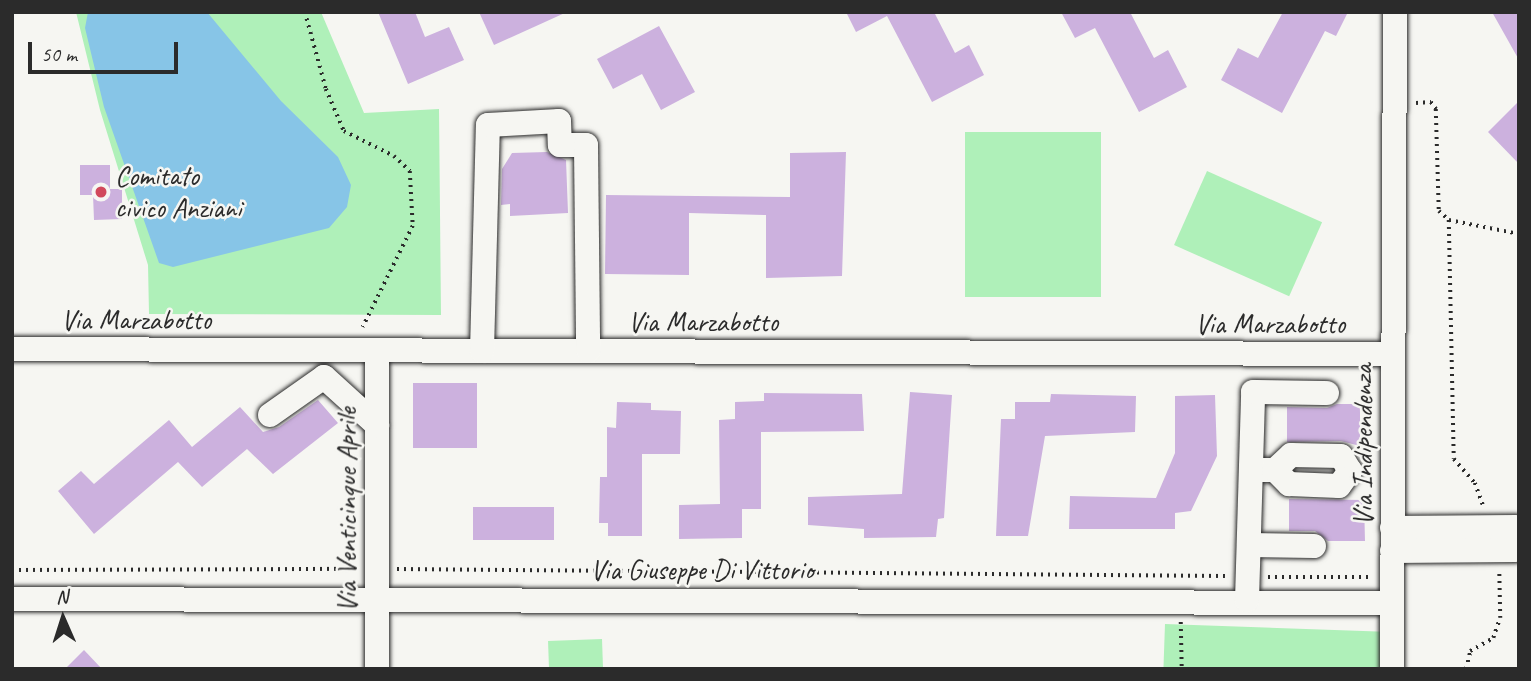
<!DOCTYPE html>
<html>
<head>
<meta charset="utf-8">
<style>
	body { margin:0 }
	#map { position:relative; width:1531px; height:681px; overflow:hidden; background:#f6f6f2; font-family:Caveat,sans-serif }
	div>[style] { position:absolute }
	.green>* { inset:0; background:#aff0b9; transform-origin:0 0 }
	.water>* { inset:0; background:#87c5e7 }
	.building>* { inset:0; background:#ccb1de; transform-origin:0 0 }
	.path>* { height:3.5px; margin-top:-1.75px; transform-origin:0; background:repeating-linear-gradient(90deg,#2b2b2b 0 2px,transparent 0 7px) }
	.roads { filter:drop-shadow(0 0 2px #2b2b2b) drop-shadow(0 0 2px #2b2b2b) }
	.minor>* { height:24px; margin:-12px; padding:0 12px; transform-origin:12px; border-radius:12px; background:#f6f6f2 }
	.dots>* { width:19px; height:19px; translate:-50% -50%; box-sizing:border-box; border:4px solid #f6f6f2; border-radius:50% }
	span { translate:-50% -50%; white-space:nowrap; text-align:center; line-height:1.15; -webkit-text-stroke:5px #f6f6f2; paint-order:stroke }
	.poi-label { font-size:28px; color:#2b2b2b }
	.left { translate:0 -50%; text-align:left }
	.street-label { font-size:28px; color:#2b2b2b }
	.frame { position:absolute; inset:0; border:14px solid #2b2b2b; pointer-events:none }
	.north { position:absolute; left:28px; top:583px; width:70px; height:70px; -webkit-text-stroke:5px #f6f6f2; paint-order:stroke; rotate:357deg; font-size:19px; font-weight:700; line-height:28px; text-align:center; color:#2b2b2b }
	.north::after { content:''; display:block; margin:auto; width:24px; height:32px; background:#2b2b2b; clip-path:polygon(50% 0,100% 100%,50% 72%,0 100%) }
	.scale { position:absolute; left:28px; top:42px; width:150px; height:32px; box-sizing:border-box; border:4px solid #2b2b2b; border-top:0; padding-left:9px; font-size:21px; line-height:24px; white-space:nowrap; color:#2b2b2b; -webkit-text-stroke:5px #f6f6f2; paint-order:stroke }
</style>
</head>
<body>
<div id="map">
	<div class="green">
		<div style="clip-path:polygon(76px 12px,321px 12px,364px 113px,439px 109px,441px 315px,149px 314px,148px 265px,100px 110px)"></div>
		<div style="left:965px;top:132px;width:136px;height:165px"></div>
		<div style="left:1207px;top:171px;width:126px;height:81px;rotate:24deg"></div>
		<div style="left:1165px;top:624px;width:227px;height:45px;rotate:2deg"></div>
		<div style="left:602px;top:639px;width:30px;height:54px;rotate:88deg"></div>
	</div>
	<div class="water">
		<div style="clip-path:polygon(88px 12px,207px 12px,281px 101px,338px 157px,351px 185px,347px 207px,329px 228px,173px 267px,159px 263px,104px 107px,85px 28px)"></div>
	</div>
	<div class="building">
		<div style="clip-path:polygon(378px 12px,415px 12px,425px 37px,449px 27px,464px 60px,408px 84px)"></div>
		<div style="clip-path:polygon(479px 12px,567px 12px,494px 45px)"></div>
		<div style="clip-path:polygon(846px 12px,934px 12px,955px 53px,969px 45px,984px 75px,932px 102px,887px 16px,856px 32px)"></div>
		<div style="clip-path:polygon(1061px 12px,1130px 12px,1154px 58px,1168px 50px,1187px 87px,1139px 112px,1095px 28px,1075px 38px)"></div>
		<div style="clip-path:polygon(1283px 12px,1348px 12px,1336px 36px,1325px 31px,1282px 113px,1221px 80px,1238px 48px,1258px 58px)"></div>
		<div style="clip-path:polygon(1492px 12px,1519px 12px,1519px 60px)"></div>
		<div style="clip-path:polygon(659px 26px,695px 92px,661px 110px,642px 74px,613px 89px,597px 59px)"></div>
		<div style="clip-path:polygon(1519px 101px,1519px 164px,1488px 132px)"></div>
		<div style="clip-path:polygon(547px 152px,566px 160px,568px 213px,510px 216px,510px 204px,501px 205px,502px 169px,512px 153px)"></div>
		<div style="clip-path:polygon(846px 152px,842px 276px,766px 278px,766px 215px,689px 213px,689px 275px,605px 274px,606px 195px,790px 197px,790px 153px)"></div>
		<div style="clip-path:polygon(80px 165px,110px 165px,110px 189px,122px 189px,122px 219px,94px 220px,93px 195px,80px 195px)"></div>
		<div style="left:413px;top:383px;width:64px;height:65px"></div>
		<div style="clip-path:polygon(910px 392px,952px 395px,944px 518px,938px 519px,936px 537px,864px 538px,864px 529px,808px 525px,808px 497px,902px 494px)"></div>
		<div style="clip-path:polygon(764px 393px,862px 394px,864px 431px,761px 432px,761px 509px,742px 509px,742px 538px,679px 539px,679px 505px,720px 504px,719px 420px,735px 419px,735px 402px,764px 401px)"></div>
		<div style="clip-path:polygon(1051px 394px,1136px 396px,1135px 432px,1045px 436px,1028px 536px,996px 536px,1001px 419px,1015px 419px,1015px 402px,1050px 402px)"></div>
		<div style="clip-path:polygon(1215px 395px,1217px 456px,1191px 511px,1175px 513px,1175px 529px,1069px 529px,1070px 496px,1156px 498px,1175px 453px,1175px 396px)"></div>
		<div style="clip-path:polygon(318px 400px,338px 423px,273px 474px,247px 449px,202px 487px,178px 462px,94px 534px,58px 491px,81px 471px,94px 484px,169px 420px,192px 447px,240px 407px,263px 432px,279px 427px)"></div>
		<div style="clip-path:polygon(617px 402px,651px 403px,651px 410px,681px 411px,680px 454px,642px 454px,642px 536px,608px 536px,608px 523px,599px 523px,600px 477px,607px 477px,607px 427px,616px 428px)"></div>
		<div style="clip-path:polygon(1337px 404px,1360px 404px,1360px 446px,1341px 441px,1287px 442px,1287px 407px,1327px 408px)"></div>
		<div style="clip-path:polygon(1289px 499px,1364px 500px,1365px 541px,1328px 541px,1315px 531px,1289px 531px)"></div>
		<div style="left:473px;top:507px;width:81px;height:33px"></div>
		<div style="clip-path:polygon(84px 650px,102px 669px,65px 669px)"></div>
	</div>
	<div class="path">
		<div style="left:305px;top:12px;width:80px;rotate:74.7deg"></div>
		<div style="left:326px;top:89px;width:46px;rotate:66.8deg"></div>
		<div style="left:344px;top:131px;width:56px;rotate:26.6deg"></div>
		<div style="left:394px;top:156px;width:22px;rotate:43deg"></div>
		<div style="left:410px;top:171px;width:55px;rotate:86.9deg"></div>
		<div style="left:413px;top:226px;width:113px;rotate:116.3deg"></div>
		<div style="left:1416px;top:103px;width:15px;rotate:-4deg"></div>
		<div style="left:1431px;top:102px;width:9px;rotate:54deg"></div>
		<div style="left:1436px;top:109px;width:102px;rotate:88.3deg"></div>
		<div style="left:1439px;top:211px;width:13px;rotate:42deg"></div>
		<div style="left:1449px;top:220px;width:239px;rotate:88.8deg"></div>
		<div style="left:1454px;top:459px;width:32px;rotate:49deg"></div>
		<div style="left:1475px;top:483px;width:23px;rotate:70deg"></div>
		<div style="left:1449px;top:220px;width:71px;rotate:11.3deg"></div>
		<div style="left:397px;top:569px;width:828px;rotate:0.48deg"></div>
		<div style="left:12px;top:570px;width:345px;rotate:-0.2deg"></div>
		<div style="left:1268px;top:577px;width:104px"></div>
		<div style="left:1181px;top:622px;width:47px;rotate:88.8deg"></div>
		<div style="left:1466px;top:669px;width:18px;rotate:-77deg"></div>
		<div style="left:1470px;top:651px;width:26px;rotate:-29deg"></div>
		<div style="left:1493px;top:638px;width:21px;rotate:-71deg"></div>
		<div style="left:1500px;top:618px;width:48px;rotate:-91.2deg"></div>
	</div>
	<div class="roads">
		<div class="minor">
			<div style="left:12px;top:349px;width:1381px;rotate:0.21deg"></div>
			<div style="left:377px;top:350px;width:319px;rotate:90deg"></div>
			<div style="left:482px;top:351px;width:226px;rotate:-88.5deg"></div>
			<div style="left:488px;top:125px;width:71px;rotate:-3.2deg"></div>
			<div style="left:559px;top:121px;width:24px;rotate:88deg"></div>
			<div style="left:560px;top:145px;width:26px"></div>
			<div style="left:586px;top:145px;width:206px;rotate:89.4deg"></div>
			<div style="left:270px;top:415px;width:66px;rotate:-35.1deg"></div>
			<div style="left:324px;top:377px;width:72px;rotate:42.2deg"></div>
			<div style="left:1251px;top:470px;width:24px"></div>
			<div style="left:1275px;top:470px;width:20px;rotate:45deg"></div>
			<div style="left:1289px;top:484px;width:50px;rotate:2.3deg"></div>
			<div style="left:1339px;top:486px;width:19px;rotate:-54deg"></div>
			<div style="left:1350px;top:471px;width:17px;rotate:-121deg"></div>
			<div style="left:1341px;top:456px;width:50px;rotate:-178.9deg"></div>
			<div style="left:1291px;top:455px;width:22px;rotate:137deg"></div>
			<div style="left:1392px;top:528px;width:124px;rotate:-0.5deg"></div>
			<div style="left:1249px;top:545px;width:65px;rotate:0.9deg"></div>
			<div style="left:1392px;top:551px;width:124px;rotate:-0.5deg"></div>
			<div style="left:12px;top:599px;width:1380px;rotate:0.17deg"></div>
			<div style="left:1247px;top:600px;width:208px;rotate:-88.3deg"></div>
			<div style="left:1253px;top:392px;width:74px;rotate:0.8deg"></div>
			<div style="left:1392px;top:669px;width:657px;rotate:-89.74deg"></div>
		</div>
	</div>
	<div class="dots">
		<div style="left:101px;top:192px;background:#d1495b"></div>
	</div>
	<div class="poi-label">
		<span class="left" style="left:115px;top:192px">Comitato<br>civico Anziani</span>
	</div>
	<div class="street-label">
		<span style="left:136px;top:320px">Via Marzabotto</span>
		<span style="left:703px;top:322px">Via Marzabotto</span>
		<span style="left:1270px;top:324px">Via Marzabotto</span>
		<span style="left:1363px;top:445px;rotate:-90deg">Via Indipendenza</span>
		<span style="left:347px;top:510px;rotate:-90deg">Via Venticinque Aprile</span>
		<span style="left:702px;top:570px">Via Giuseppe Di Vittorio</span>
	</div>
	<div class="frame"></div>
	<div class="north">N</div>
	<div class="scale">50 m</div>
</div>
</body>
</html>
